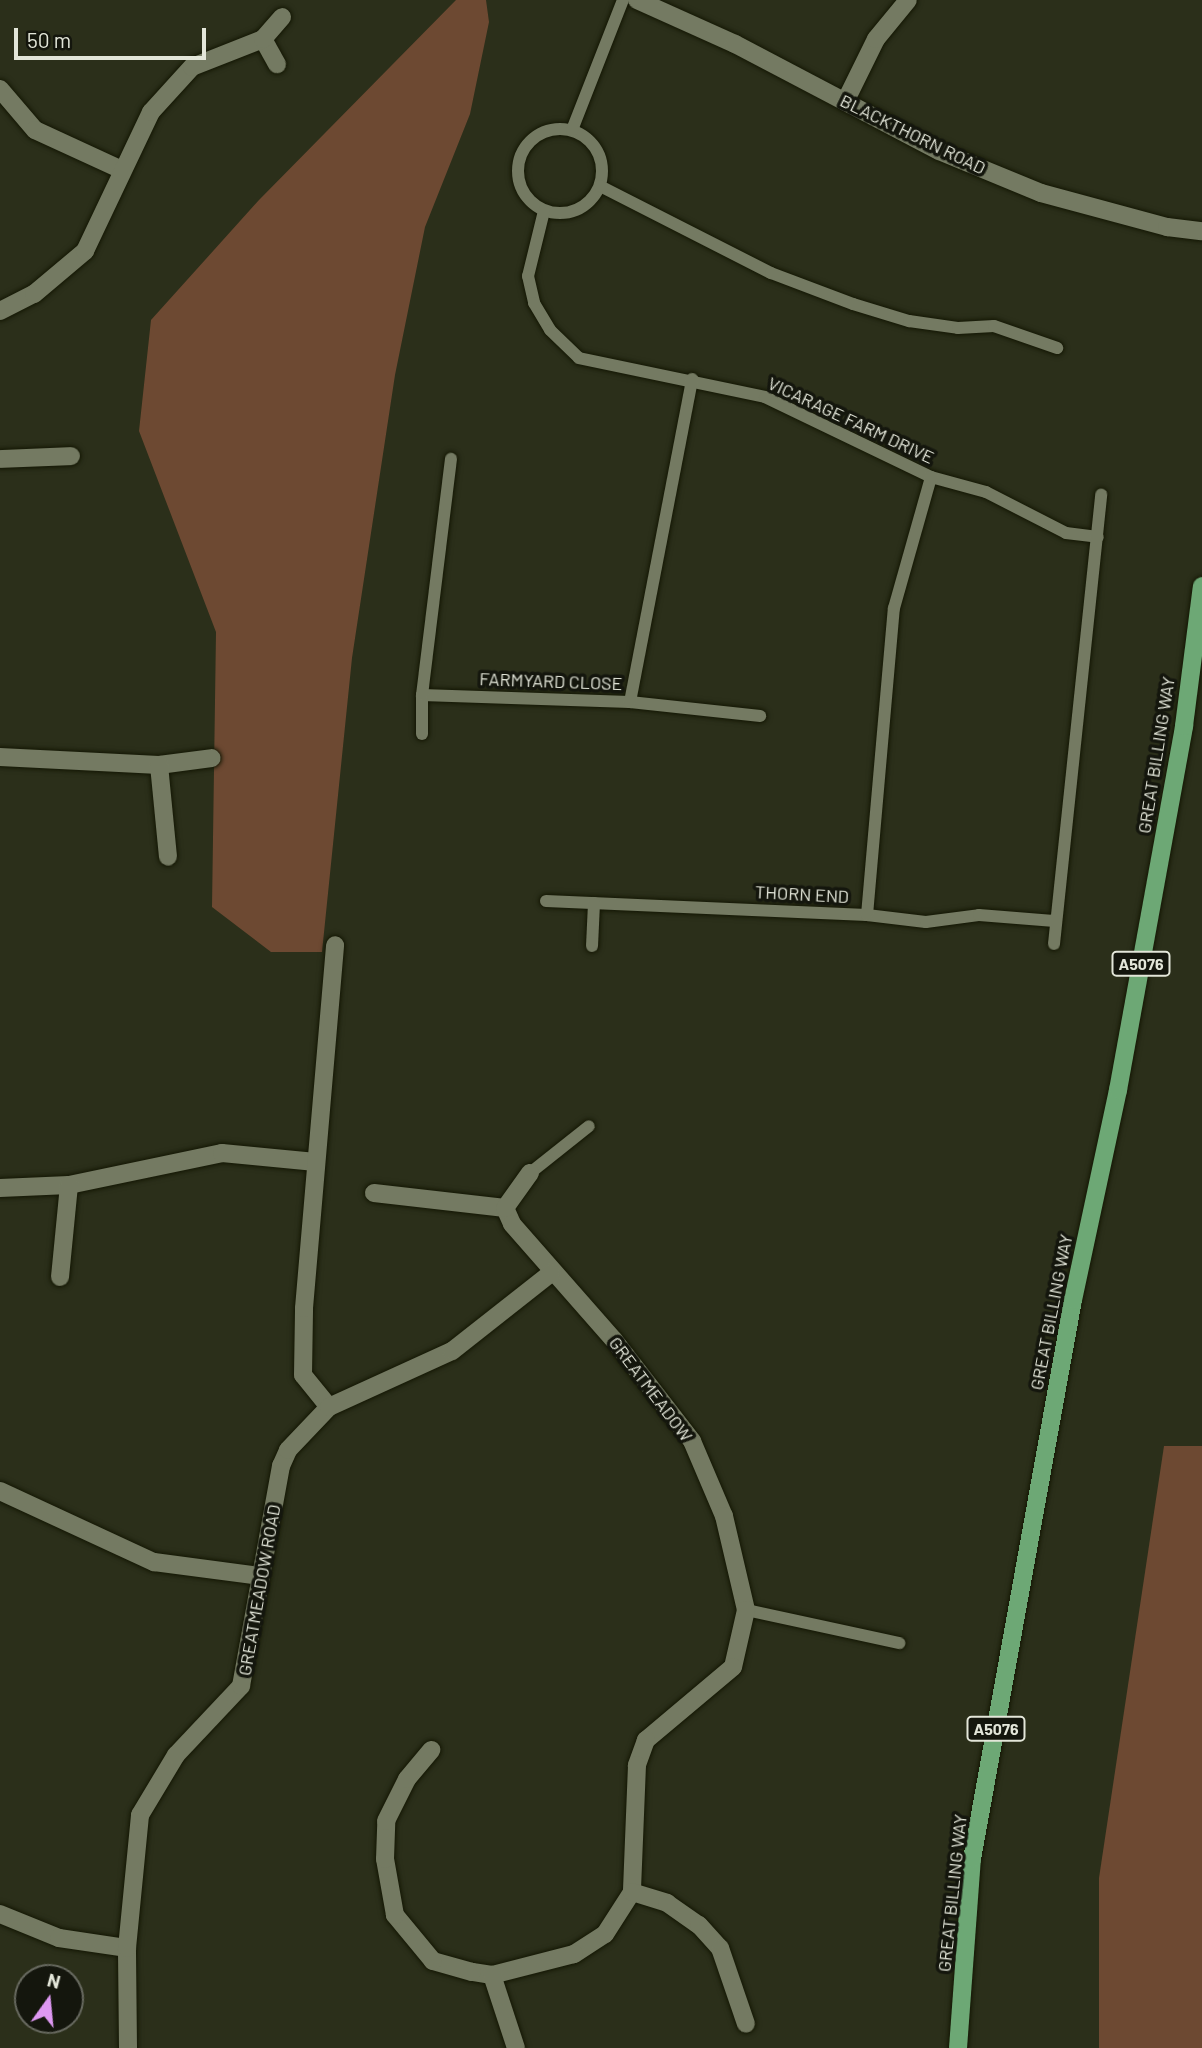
<!DOCTYPE html>
<html>
<head>
<meta charset="utf-8">
<style>
	body { margin:0 }
	#map { position:relative; width:1202px; height:2048px; overflow:hidden; background:#2b2f1a; font-family:Barlow,sans-serif }
	div>[style] { position:absolute }
	.green>* { inset:0; background:#6d4932 }
	.roads { filter:drop-shadow(0 0 2px #141704) drop-shadow(0 0 2px #141704) }
	.service>* { height:12px; margin:-6px; padding:0 6px; transform-origin:6px; border-radius:6px; background:#747a62 }
	.service>.ring { margin:-6px; padding:0; box-sizing:content-box; background:none; border:12px solid #747a62; border-radius:50% }
	.minor>* { height:18px; margin:-9px; padding:0 9px; transform-origin:9px; border-radius:9px; background:#747a62 }
	.tertiary>* { height:18px; margin:-9px; padding:0 9px; transform-origin:9px; border-radius:9px; background:#747a62 }
	.primary>* { height:18px; margin:-9px; padding:0 9px; transform-origin:9px; border-radius:9px; background:#6da875 }
	span { translate:-50% -50%; white-space:nowrap; text-align:center; line-height:1.15; -webkit-text-stroke:7px #14160d; paint-order:stroke }
	.shield-label span { padding:2px 5px; background:#14160d; border:2px solid; border-radius:5px; -webkit-text-stroke-width:0 }
	.shield-label { font-size:16px; color:#e3e6d9; font-weight:700 }
	.street-label { font-size:18px; color:#e3e6d9 }
	.north { position:absolute; left:14px; top:1964px; width:70px; height:70px; box-sizing:border-box; background:#14160d; border:2px solid #67695f; border-radius:50%; rotate:15deg; font-size:19px; font-weight:700; line-height:28px; text-align:center; color:#e3e6d9 }
	.north::after { content:''; display:block; margin:auto; width:24px; height:32px; background:#de98f2; clip-path:polygon(50% 0,100% 100%,50% 72%,0 100%) }
	.scale { position:absolute; left:14px; top:28px; width:192px; height:32px; box-sizing:border-box; border:4px solid #e3e6d9; border-top:0; padding-left:9px; font-size:21px; line-height:24px; white-space:nowrap; color:#e3e6d9; -webkit-text-stroke:5px #14160d; paint-order:stroke }
</style>
</head>
<body>
<div id="map">
	<div class="green">
		<div style="clip-path:polygon(456px 0,486px 0,489px 22px,470px 114px,425px 227px,395px 375px,352px 658px,322px 952px,271px 952px,212px 907px,216px 632px,139px 431px,151px 320px,259px 200px)"></div>
		<div style="clip-path:polygon(1164px 1446px,1202px 1446px,1202px 2048px,1099px 2048px,1099px 1878px)"></div>
	</div>
	<div class="roads">
		<div class="service">
			<div class="ring" style="left:518px;top:129px;width:72px;height:72px"></div>
			<div style="left:572px;top:130px;width:140px;rotate:-68.6deg"></div>
			<div style="left:600px;top:186px;width:192px;rotate:27deg"></div>
			<div style="left:771px;top:273px;width:88px;rotate:20.7deg"></div>
			<div style="left:853px;top:304px;width:59px;rotate:16.9deg"></div>
			<div style="left:909px;top:321px;width:49px;rotate:8.1deg"></div>
			<div style="left:958px;top:328px;width:36px;rotate:-3deg"></div>
			<div style="left:994px;top:326px;width:67px;rotate:19.2deg"></div>
			<div style="left:544px;top:211px;width:67px;rotate:103.8deg"></div>
			<div style="left:528px;top:276px;width:28px;rotate:77deg"></div>
			<div style="left:534px;top:303px;width:31px;rotate:59deg"></div>
			<div style="left:550px;top:330px;width:40px;rotate:44deg"></div>
			<div style="left:579px;top:358px;width:190px;rotate:11.8deg"></div>
			<div style="left:765px;top:397px;width:184px;rotate:25.7deg"></div>
			<div style="left:931px;top:477px;width:57px;rotate:15.3deg"></div>
			<div style="left:986px;top:492px;width:90px;rotate:27.1deg"></div>
			<div style="left:1066px;top:533px;width:32px;rotate:7deg"></div>
			<div style="left:422px;top:695px;width:208px;rotate:1.9deg"></div>
			<div style="left:630px;top:702px;width:131px;rotate:6.1deg"></div>
			<div style="left:630px;top:702px;width:329px;rotate:-79.1deg"></div>
			<div style="left:422px;top:734px;width:39px;rotate:-90deg"></div>
			<div style="left:422px;top:695px;width:238px;rotate:-83deg"></div>
			<div style="left:546px;top:901px;width:321px;rotate:2.5deg"></div>
			<div style="left:867px;top:915px;width:59px;rotate:6.8deg"></div>
			<div style="left:926px;top:922px;width:53px;rotate:-7.5deg"></div>
			<div style="left:979px;top:915px;width:77px;rotate:4.5deg"></div>
			<div style="left:867px;top:915px;width:308px;rotate:-85deg"></div>
			<div style="left:894px;top:608px;width:136px;rotate:-74.2deg"></div>
			<div style="left:1054px;top:944px;width:452px;rotate:-84deg"></div>
			<div style="left:592px;top:946px;width:43px;rotate:-87.3deg"></div>
			<div style="left:530px;top:1173px;width:75px;rotate:-38.5deg"></div>
			<div style="left:746px;top:1610px;width:157px;rotate:12.2deg"></div>
		</div>
		<div class="minor">
			<div style="left:263px;top:39px;width:29px;rotate:61deg"></div>
			<div style="left:0;top:89px;width:54px;rotate:49.5deg"></div>
			<div style="left:35px;top:130px;width:96px;rotate:24.7deg"></div>
			<div style="left:845px;top:102px;width:70px;rotate:-63.8deg"></div>
			<div style="left:876px;top:39px;width:50px;rotate:-50.6deg"></div>
			<div style="left:0;top:311px;width:38px;rotate:-27deg"></div>
			<div style="left:34px;top:294px;width:67px;rotate:-40.1deg"></div>
			<div style="left:85px;top:251px;width:154px;rotate:-64.6deg"></div>
			<div style="left:151px;top:112px;width:61px;rotate:-47.7deg"></div>
			<div style="left:192px;top:67px;width:76px;rotate:-21.5deg"></div>
			<div style="left:263px;top:39px;width:29px;rotate:-49deg"></div>
			<div style="left:0;top:459px;width:71px;rotate:-2.4deg"></div>
			<div style="left:0;top:757px;width:159px;rotate:2.9deg"></div>
			<div style="left:159px;top:765px;width:53px;rotate:-7.5deg"></div>
			<div style="left:159px;top:765px;width:92px;rotate:84.4deg"></div>
			<div style="left:0;top:1188px;width:69px;rotate:-2.5deg"></div>
			<div style="left:69px;top:1185px;width:156px;rotate:-11.8deg"></div>
			<div style="left:222px;top:1153px;width:94px;rotate:5.5deg"></div>
			<div style="left:374px;top:1193px;width:132px;rotate:6.5deg"></div>
			<div style="left:505px;top:1208px;width:17px;rotate:66deg"></div>
			<div style="left:512px;top:1224px;width:154px;rotate:48.7deg"></div>
			<div style="left:614px;top:1340px;width:128px;rotate:52.3deg"></div>
			<div style="left:692px;top:1441px;width:82px;rotate:66.9deg"></div>
			<div style="left:724px;top:1516px;width:97px;rotate:76.8deg"></div>
			<div style="left:746px;top:1610px;width:58px;rotate:102.8deg"></div>
			<div style="left:733px;top:1667px;width:114px;rotate:140deg"></div>
			<div style="left:646px;top:1740px;width:27px;rotate:110deg"></div>
			<div style="left:637px;top:1765px;width:127px;rotate:92.3deg"></div>
			<div style="left:632px;top:1892px;width:50px;rotate:122.7deg"></div>
			<div style="left:605px;top:1934px;width:37px;rotate:147deg"></div>
			<div style="left:574px;top:1954px;width:85px;rotate:165.6deg"></div>
			<div style="left:492px;top:1975px;width:20px;rotate:-171deg"></div>
			<div style="left:472px;top:1972px;width:41px;rotate:-164.2deg"></div>
			<div style="left:433px;top:1961px;width:60px;rotate:-129.6deg"></div>
			<div style="left:395px;top:1915px;width:57px;rotate:-100.1deg"></div>
			<div style="left:385px;top:1859px;width:38px;rotate:-88deg"></div>
			<div style="left:386px;top:1821px;width:47px;rotate:-63.4deg"></div>
			<div style="left:407px;top:1779px;width:38px;rotate:-50deg"></div>
			<div style="left:505px;top:1208px;width:43px;rotate:-54.5deg"></div>
			<div style="left:60px;top:1277px;width:92px;rotate:-84.4deg"></div>
			<div style="left:329px;top:1407px;width:41px;rotate:-129.1deg"></div>
			<div style="left:303px;top:1375px;width:67px;rotate:-89.1deg"></div>
			<div style="left:304px;top:1308px;width:364px;rotate:-85.1deg"></div>
			<div style="left:0;top:1491px;width:170px;rotate:24.8deg"></div>
			<div style="left:154px;top:1562px;width:108px;rotate:7.5deg"></div>
			<div style="left:632px;top:1892px;width:37px;rotate:17deg"></div>
			<div style="left:667px;top:1903px;width:39px;rotate:35deg"></div>
			<div style="left:699px;top:1925px;width:31px;rotate:48deg"></div>
			<div style="left:720px;top:1948px;width:80px;rotate:71.1deg"></div>
			<div style="left:0;top:1914px;width:64px;rotate:22.1deg"></div>
			<div style="left:59px;top:1938px;width:69px;rotate:8.4deg"></div>
			<div style="left:492px;top:1975px;width:77px;rotate:71.8deg"></div>
			<div style="left:128px;top:2048px;width:100px;rotate:-90.6deg"></div>
			<div style="left:127px;top:1948px;width:134px;rotate:-84.4deg"></div>
			<div style="left:140px;top:1815px;width:70px;rotate:-59deg"></div>
			<div style="left:176px;top:1755px;width:95px;rotate:-46.7deg"></div>
			<div style="left:241px;top:1686px;width:224px;rotate:-79.7deg"></div>
			<div style="left:281px;top:1466px;width:17px;rotate:-66deg"></div>
			<div style="left:288px;top:1450px;width:59px;rotate:-46.4deg"></div>
			<div style="left:329px;top:1407px;width:135px;rotate:-24.5deg"></div>
			<div style="left:452px;top:1351px;width:126px;rotate:-38.2deg"></div>
		</div>
		<div class="tertiary">
			<div style="left:637px;top:0;width:107px;rotate:24.2deg"></div>
			<div style="left:735px;top:44px;width:230px;rotate:27.7deg"></div>
			<div style="left:939px;top:151px;width:110px;rotate:22.4deg"></div>
			<div style="left:1041px;top:193px;width:131px;rotate:15.1deg"></div>
			<div style="left:1167px;top:227px;width:35px;rotate:7deg"></div>
		</div>
		<div class="primary">
			<div style="left:958px;top:2048px;width:190px;rotate:-85.8deg"></div>
			<div style="left:972px;top:1859px;width:568px;rotate:-79.76deg"></div>
			<div style="left:1073px;top:1300px;width:215px;rotate:-77.9deg"></div>
			<div style="left:1118px;top:1090px;width:370px;rotate:-79.7deg"></div>
			<div style="left:1184px;top:726px;width:141px;rotate:-82.7deg"></div>
		</div>
	</div>
	<div class="shield-label">
		<span style="left:1141px;top:964px">A5076</span>
		<span style="left:996px;top:1729px">A5076</span>
	</div>
	<div class="street-label">
		<span style="left:913px;top:134px;rotate:26deg">BLACKTHORN ROAD</span>
		<span style="left:851px;top:420px;rotate:25deg">VICARAGE FARM DRIVE</span>
		<span style="left:551px;top:681px;rotate:2deg">FARMYARD CLOSE</span>
		<span style="left:1156px;top:755px;rotate:-81deg">GREAT BILLING WAY</span>
		<span style="left:802px;top:894px;rotate:3deg">THORN END</span>
		<span style="left:1051px;top:1312px;rotate:-79deg">GREAT BILLING WAY</span>
		<span style="left:651px;top:1389px;rotate:53deg">GREATMEADOW</span>
		<span style="left:259px;top:1590px;rotate:-80deg">GREATMEADOW ROAD</span>
		<span style="left:952px;top:1893px;rotate:-84deg">GREAT BILLING WAY</span>
	</div>
	<div class="north">N</div>
	<div class="scale">50 m</div>
</div>
</body>
</html>
